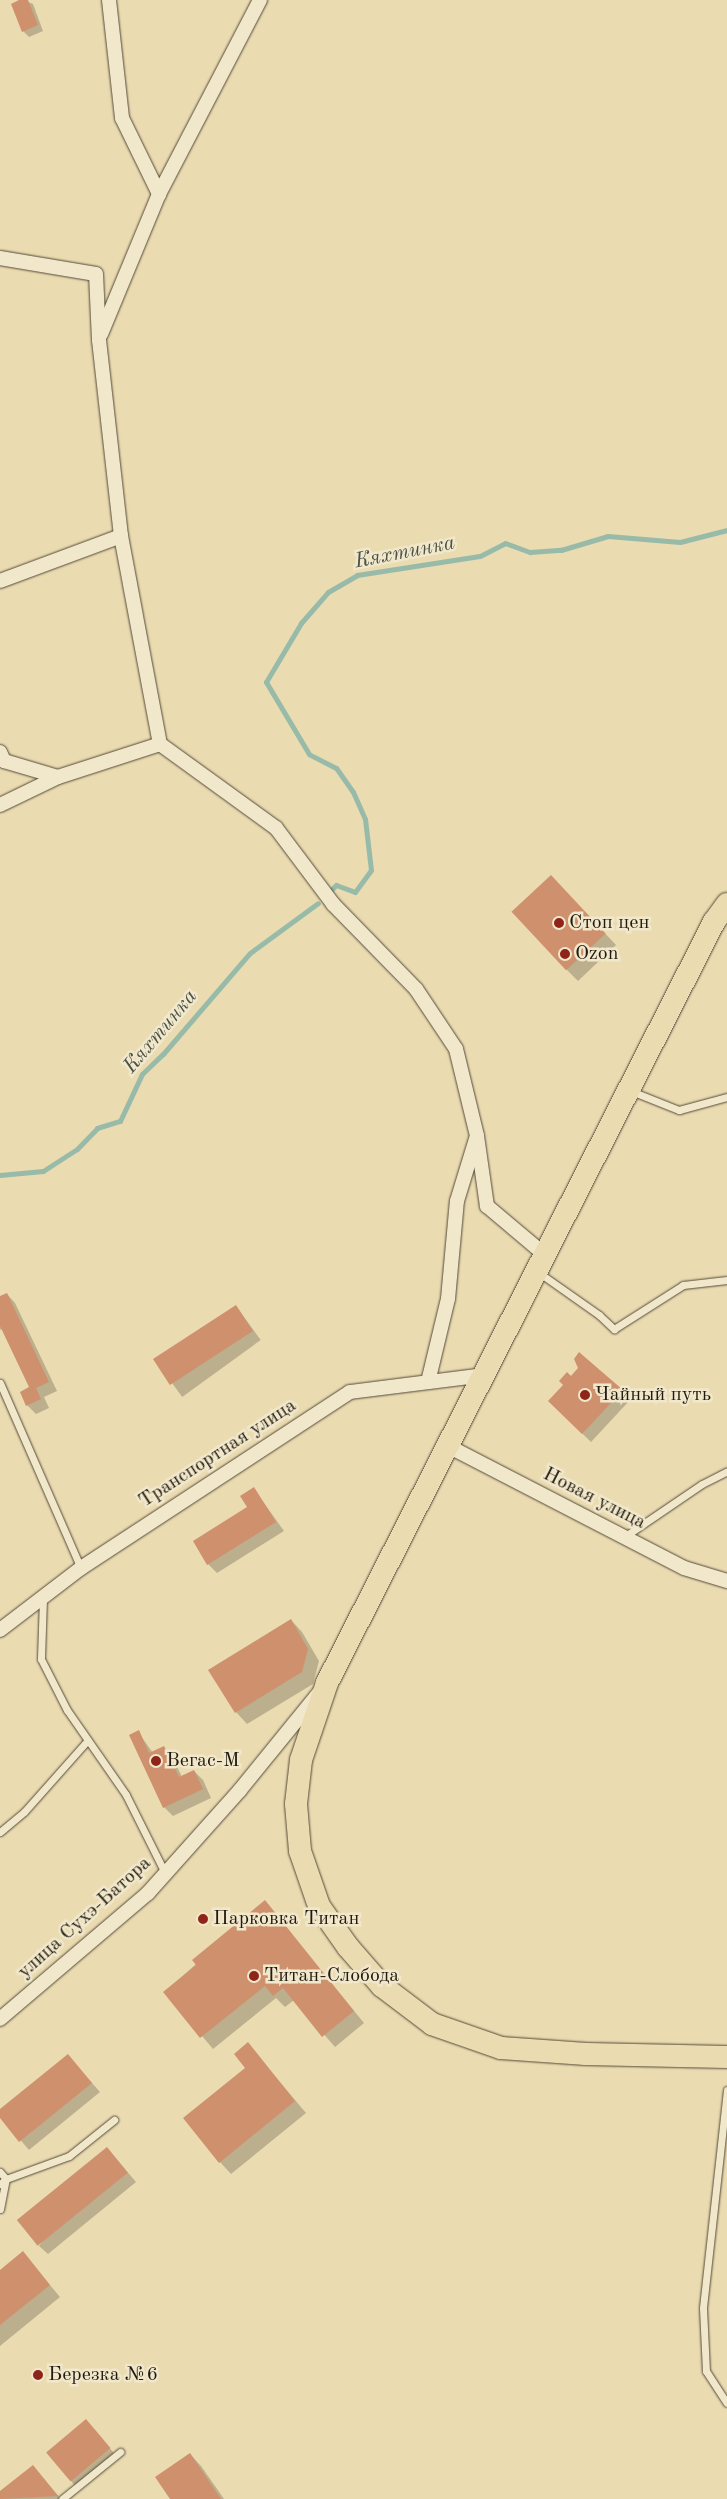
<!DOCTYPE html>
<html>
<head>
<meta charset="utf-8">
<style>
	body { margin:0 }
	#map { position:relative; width:727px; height:2499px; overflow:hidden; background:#eadbb1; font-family:"Old Standard TT",serif }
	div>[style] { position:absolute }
	.shadow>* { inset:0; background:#0003; transform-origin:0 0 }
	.stream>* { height:5px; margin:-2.5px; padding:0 2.5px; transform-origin:2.5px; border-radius:2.5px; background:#98bba9 }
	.building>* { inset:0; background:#cf906e; transform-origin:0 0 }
	.roads { filter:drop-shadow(0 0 1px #544a38) drop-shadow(0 0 1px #544a38) }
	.lane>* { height:7px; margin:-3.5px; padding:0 3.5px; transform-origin:3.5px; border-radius:3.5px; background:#f1e8cc }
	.street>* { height:14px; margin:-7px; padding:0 7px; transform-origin:7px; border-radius:7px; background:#f1e8cc }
	.primary>* { height:22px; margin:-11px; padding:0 11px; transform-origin:11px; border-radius:11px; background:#eadbb1 }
	.dots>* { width:14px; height:14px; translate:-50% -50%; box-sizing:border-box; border:2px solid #f1e8cc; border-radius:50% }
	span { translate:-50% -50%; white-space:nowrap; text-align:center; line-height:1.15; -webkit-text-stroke:5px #f1e8cc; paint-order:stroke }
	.poi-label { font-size:20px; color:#22190f }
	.left { translate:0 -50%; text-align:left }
	.street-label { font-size:20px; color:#22190f }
	.water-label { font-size:21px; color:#4b5245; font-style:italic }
</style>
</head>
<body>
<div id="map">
	<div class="shadow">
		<div style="clip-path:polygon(23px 0,33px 4px,43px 31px,29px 37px,23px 31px)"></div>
		<div style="clip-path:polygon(563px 889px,616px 945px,578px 981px,567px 970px)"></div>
		<div style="clip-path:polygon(7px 1294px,15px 1303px,57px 1391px,44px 1397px,49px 1408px,36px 1414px,27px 1405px,31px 1388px,3px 1328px,0 1330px,0 1297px)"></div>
		<div style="left:236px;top:1306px;width:42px;height:97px;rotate:54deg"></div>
		<div style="clip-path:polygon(571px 1378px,622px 1391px,631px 1399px,591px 1442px,549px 1401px)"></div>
		<div style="clip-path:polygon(254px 1489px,284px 1531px,217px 1573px,208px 1564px,248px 1507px)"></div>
		<div style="clip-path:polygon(291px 1620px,302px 1632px,319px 1661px,313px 1684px,247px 1724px,236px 1712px)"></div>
		<div style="clip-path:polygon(138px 1732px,153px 1753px,164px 1748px,172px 1756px,182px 1777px,194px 1771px,203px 1780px,211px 1798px,173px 1816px,164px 1807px)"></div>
		<div style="clip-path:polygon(265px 1902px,364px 2023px,335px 2047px,294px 2000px,285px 2007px,276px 1998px,213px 2049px,165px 1992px)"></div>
		<div style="clip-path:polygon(248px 2044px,306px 2113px,231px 2174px,220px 2162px,246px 2068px)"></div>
		<div style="clip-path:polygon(68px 2056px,100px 2092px,29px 2150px,0 2116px,0 2111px)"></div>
		<div style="clip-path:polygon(107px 2148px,136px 2182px,48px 2254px,39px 2246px)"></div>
		<div style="clip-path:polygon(23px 2253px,60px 2297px,0 2346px,0 2271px)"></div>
		<div style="clip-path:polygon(95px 2430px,117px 2457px,78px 2489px,47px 2453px)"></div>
		<div style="clip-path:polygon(190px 2454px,201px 2466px,224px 2499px,171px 2499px)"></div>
		<div style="clip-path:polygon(33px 2466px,61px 2499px,0 2499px,0 2493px)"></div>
	</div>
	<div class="stream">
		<div style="left:327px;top:894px;width:13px;rotate:-45deg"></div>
		<div style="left:336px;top:885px;width:20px;rotate:20deg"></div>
		<div style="left:355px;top:892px;width:27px;rotate:-54deg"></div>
		<div style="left:371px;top:870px;width:51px;rotate:-96.7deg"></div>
		<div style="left:365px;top:819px;width:30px;rotate:-114deg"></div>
		<div style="left:353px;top:792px;width:29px;rotate:-125deg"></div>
		<div style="left:336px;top:768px;width:30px;rotate:-153deg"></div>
		<div style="left:309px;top:754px;width:84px;rotate:-120.8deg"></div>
		<div style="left:266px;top:682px;width:69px;rotate:-59.3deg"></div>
		<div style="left:301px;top:623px;width:41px;rotate:-48.9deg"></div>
		<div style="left:328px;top:592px;width:34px;rotate:-30deg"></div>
		<div style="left:357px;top:575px;width:124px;rotate:-8.8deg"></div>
		<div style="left:480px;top:556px;width:28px;rotate:-27deg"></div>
		<div style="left:505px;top:543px;width:27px;rotate:20deg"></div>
		<div style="left:530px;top:552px;width:31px;rotate:-4deg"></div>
		<div style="left:561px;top:550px;width:49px;rotate:-16.6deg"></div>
		<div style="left:608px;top:536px;width:72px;rotate:4.8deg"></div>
		<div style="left:680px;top:542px;width:49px;rotate:-14.3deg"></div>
		<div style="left:0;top:1175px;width:43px;rotate:-5.3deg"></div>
		<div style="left:43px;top:1171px;width:40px;rotate:-32.9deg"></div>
		<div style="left:77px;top:1149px;width:29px;rotate:-46deg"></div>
		<div style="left:97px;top:1128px;width:24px;rotate:-17deg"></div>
		<div style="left:120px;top:1121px;width:52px;rotate:-64.9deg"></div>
		<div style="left:142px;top:1074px;width:29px;rotate:-44deg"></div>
		<div style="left:163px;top:1054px;width:133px;rotate:-49.3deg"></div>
		<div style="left:250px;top:953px;width:84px;rotate:-36.3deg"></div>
	</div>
	<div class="building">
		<div style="clip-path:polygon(19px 0,28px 0,38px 25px,22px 32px,11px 4px)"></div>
		<div style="left:551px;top:875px;width:80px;height:54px;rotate:47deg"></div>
		<div style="clip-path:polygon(7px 1293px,49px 1382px,36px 1388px,41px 1399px,26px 1406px,20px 1392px,29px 1387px,0 1326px,0 1296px)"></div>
		<div style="left:236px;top:1305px;width:31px;height:99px;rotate:57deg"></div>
		<div style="clip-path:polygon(579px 1352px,623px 1390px,582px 1434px,548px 1401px,563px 1385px,559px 1381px,567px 1372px,571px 1376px,578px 1368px,574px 1359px)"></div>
		<div style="clip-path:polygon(254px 1487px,276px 1522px,207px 1565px,193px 1541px,247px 1507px,240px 1496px)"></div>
		<div style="clip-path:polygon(291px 1619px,308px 1649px,302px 1672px,235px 1713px,208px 1670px)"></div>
		<div style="clip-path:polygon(139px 1730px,149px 1753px,164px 1746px,179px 1777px,194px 1770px,203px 1789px,163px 1808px,129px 1735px)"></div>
		<div style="clip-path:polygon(265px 1900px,354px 2011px,322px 2037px,283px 1988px,273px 1996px,265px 1986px,200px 2038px,163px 1992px,196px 1965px,192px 1960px)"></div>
		<div style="clip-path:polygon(248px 2042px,295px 2101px,219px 2163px,183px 2118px,245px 2068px,234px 2054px)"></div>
		<div style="clip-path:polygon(68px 2054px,92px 2083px,19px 2142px,0 2118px,0 2109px)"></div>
		<div style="left:107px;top:2147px;width:33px;height:116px;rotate:51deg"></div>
		<div style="clip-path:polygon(23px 2251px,50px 2285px,0 2325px,0 2270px)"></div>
		<div style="left:86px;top:2419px;width:38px;height:52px;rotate:50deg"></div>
		<div style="clip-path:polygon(190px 2453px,221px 2499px,170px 2499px,155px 2477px)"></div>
		<div style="clip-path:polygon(33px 2465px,58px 2496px,0 2499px,0 2491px)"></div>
	</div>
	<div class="roads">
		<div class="lane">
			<div style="left:631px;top:1091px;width:52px;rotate:21.6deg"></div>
			<div style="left:679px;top:1110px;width:50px;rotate:-15.2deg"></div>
			<div style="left:538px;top:1272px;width:75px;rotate:35.2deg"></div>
			<div style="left:599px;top:1315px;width:21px;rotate:43deg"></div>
			<div style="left:614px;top:1329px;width:82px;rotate:-32.5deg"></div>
			<div style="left:683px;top:1285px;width:44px;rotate:-6.5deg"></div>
			<div style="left:0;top:1383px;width:202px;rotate:66.4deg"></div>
			<div style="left:624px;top:1537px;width:94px;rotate:-34.2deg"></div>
			<div style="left:702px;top:1484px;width:28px;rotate:-27deg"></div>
			<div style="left:43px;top:1598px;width:61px;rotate:91.9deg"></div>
			<div style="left:41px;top:1659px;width:57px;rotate:63deg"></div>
			<div style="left:67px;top:1710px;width:103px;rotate:55.2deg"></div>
			<div style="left:126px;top:1795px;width:87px;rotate:63.4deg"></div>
			<div style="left:0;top:1832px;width:31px;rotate:-40deg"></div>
			<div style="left:24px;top:1812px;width:96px;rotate:-48.4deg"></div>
			<div style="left:727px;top:2090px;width:219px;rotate:96.3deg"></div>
			<div style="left:703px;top:2308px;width:63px;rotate:87.3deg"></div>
			<div style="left:706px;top:2371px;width:38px;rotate:57deg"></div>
			<div style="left:0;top:2172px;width:9px;rotate:49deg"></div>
			<div style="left:6px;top:2179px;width:8px;rotate:140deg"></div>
			<div style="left:0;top:2209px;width:31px;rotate:-79deg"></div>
			<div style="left:6px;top:2179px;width:67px;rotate:-20.1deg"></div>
			<div style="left:69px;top:2156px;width:58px;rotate:-38.7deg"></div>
			<div style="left:62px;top:2499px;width:75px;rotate:-39deg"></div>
		</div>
		<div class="street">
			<div style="left:109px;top:0;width:119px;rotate:83.7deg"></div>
			<div style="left:122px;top:118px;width:85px;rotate:64deg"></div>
			<div style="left:0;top:258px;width:97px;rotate:9.5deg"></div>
			<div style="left:96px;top:274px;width:66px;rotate:87.4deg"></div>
			<div style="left:99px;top:340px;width:197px;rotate:83.6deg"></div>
			<div style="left:121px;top:536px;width:212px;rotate:79.4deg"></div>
			<div style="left:160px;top:744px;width:143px;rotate:35.9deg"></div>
			<div style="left:276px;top:828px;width:95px;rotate:53.1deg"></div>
			<div style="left:333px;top:904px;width:119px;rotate:45.7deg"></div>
			<div style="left:416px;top:989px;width:72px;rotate:56.3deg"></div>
			<div style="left:456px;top:1049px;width:89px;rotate:76.4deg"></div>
			<div style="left:477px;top:1136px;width:71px;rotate:81.9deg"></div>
			<div style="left:487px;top:1206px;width:75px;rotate:40.1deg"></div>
			<div style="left:101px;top:334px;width:152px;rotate:-67.5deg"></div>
			<div style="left:159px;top:194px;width:219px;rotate:-62.5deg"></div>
			<div style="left:0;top:581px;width:129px;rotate:-20.4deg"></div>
			<div style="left:0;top:752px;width:10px;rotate:66deg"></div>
			<div style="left:4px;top:761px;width:56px;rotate:16.5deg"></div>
			<div style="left:0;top:805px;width:64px;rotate:-25.8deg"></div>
			<div style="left:58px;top:777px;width:107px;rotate:-17.9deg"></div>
			<div style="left:428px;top:1382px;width:85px;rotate:-76.5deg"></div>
			<div style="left:448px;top:1299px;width:98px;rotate:-84.8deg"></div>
			<div style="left:457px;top:1201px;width:65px;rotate:-73deg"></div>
			<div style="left:446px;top:1445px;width:268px;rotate:27.3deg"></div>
			<div style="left:684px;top:1568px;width:45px;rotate:16.8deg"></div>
			<div style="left:0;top:1630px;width:102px;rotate:-37.4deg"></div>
			<div style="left:81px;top:1568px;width:321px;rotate:-33.2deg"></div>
			<div style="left:350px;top:1392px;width:135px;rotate:-7.2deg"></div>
			<div style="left:0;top:2019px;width:194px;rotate:-40.4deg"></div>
			<div style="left:148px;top:1893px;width:138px;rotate:-48.2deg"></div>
			<div style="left:240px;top:1790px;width:124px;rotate:-50.9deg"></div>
		</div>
		<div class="primary">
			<div style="left:727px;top:904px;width:22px;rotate:126deg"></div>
			<div style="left:714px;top:922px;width:854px;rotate:116.96deg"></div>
			<div style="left:327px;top:1683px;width:81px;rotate:108.7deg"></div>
			<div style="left:301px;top:1760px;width:44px;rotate:96.5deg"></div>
			<div style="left:296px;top:1804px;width:47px;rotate:85.1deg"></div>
			<div style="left:300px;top:1851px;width:58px;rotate:70.9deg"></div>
			<div style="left:319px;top:1906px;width:50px;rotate:54.7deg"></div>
			<div style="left:348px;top:1947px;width:52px;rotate:48.9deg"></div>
			<div style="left:382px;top:1986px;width:63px;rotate:37.2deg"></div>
			<div style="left:432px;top:2024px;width:73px;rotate:19.2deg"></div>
			<div style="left:501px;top:2048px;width:85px;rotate:4deg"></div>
			<div style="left:586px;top:2054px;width:141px;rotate:1.2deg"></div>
		</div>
	</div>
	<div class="dots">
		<div style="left:559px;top:923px;background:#8f2418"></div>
		<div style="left:565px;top:954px;background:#8f2418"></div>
		<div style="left:585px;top:1395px;background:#8f2418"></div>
		<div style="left:156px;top:1761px;background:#8f2418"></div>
		<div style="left:203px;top:1919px;background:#8f2418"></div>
		<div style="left:254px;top:1976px;background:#8f2418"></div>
		<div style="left:38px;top:2375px;background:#8f2418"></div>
	</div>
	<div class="poi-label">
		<span class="left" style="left:569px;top:923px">Стоп цен</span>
		<span class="left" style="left:575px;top:954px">Ozon</span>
		<span class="left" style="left:595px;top:1395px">Чайный путь</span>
		<span class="left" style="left:166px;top:1761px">Вегас-М</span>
		<span class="left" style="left:213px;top:1919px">Парковка Титан</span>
		<span class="left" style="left:264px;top:1976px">Титан-Слобода</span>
		<span class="left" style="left:48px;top:2375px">Березка №6</span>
	</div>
	<div class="street-label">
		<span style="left:218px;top:1454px;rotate:-33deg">Транспортная улица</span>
		<span style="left:594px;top:1499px;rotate:27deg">Новая улица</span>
		<span style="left:85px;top:1918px;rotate:-42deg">улица Сухэ-Батора</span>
	</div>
	<div class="water-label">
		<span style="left:405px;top:553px;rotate:-11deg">Кяхтинка</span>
		<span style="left:161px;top:1032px;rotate:-50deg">Кяхтинка</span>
	</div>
</div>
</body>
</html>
